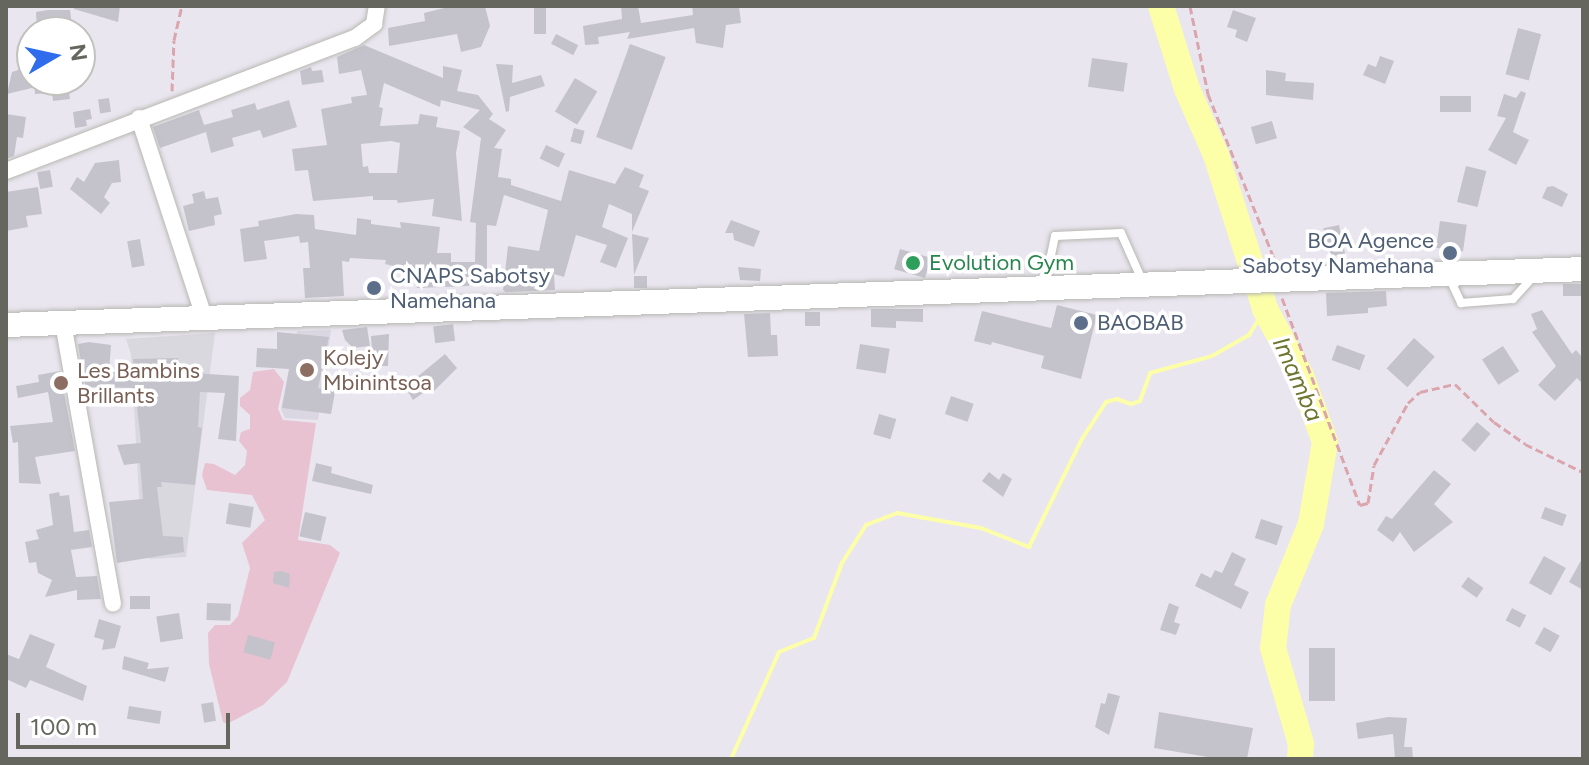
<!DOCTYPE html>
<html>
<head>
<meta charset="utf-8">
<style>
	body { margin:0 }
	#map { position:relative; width:1589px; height:765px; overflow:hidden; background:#eae6f0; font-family:Figtree,sans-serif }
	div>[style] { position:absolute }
	.industrial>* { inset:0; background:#dad8df }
	.education>* { inset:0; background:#dad7e2 }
	.green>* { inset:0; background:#e8c2d1 }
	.stream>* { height:4px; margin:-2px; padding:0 2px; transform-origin:2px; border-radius:2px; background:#fcffa7 }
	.river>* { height:26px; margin:-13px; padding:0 13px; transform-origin:13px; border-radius:13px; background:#fcffa7 }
	.building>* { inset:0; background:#c4c3cb; transform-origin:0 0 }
	.path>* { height:3px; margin-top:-1.5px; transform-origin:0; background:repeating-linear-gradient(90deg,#daa5ac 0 8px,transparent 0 12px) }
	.roads { filter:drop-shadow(0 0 2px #b7b8b1) drop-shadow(0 0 2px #b7b8b1) }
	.lane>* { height:8px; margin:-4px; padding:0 4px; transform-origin:4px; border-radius:4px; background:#fff }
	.street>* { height:16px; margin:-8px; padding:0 8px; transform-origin:8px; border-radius:8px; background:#fff }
	.secondary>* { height:24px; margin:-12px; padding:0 12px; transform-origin:12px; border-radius:12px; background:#fff }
	.dots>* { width:22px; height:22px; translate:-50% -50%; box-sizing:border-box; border:4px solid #fff; border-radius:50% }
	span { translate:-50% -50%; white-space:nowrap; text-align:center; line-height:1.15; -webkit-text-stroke:7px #fff; paint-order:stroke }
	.service-label { font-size:22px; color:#4e5e75 }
	.right { translate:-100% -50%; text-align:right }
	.left { translate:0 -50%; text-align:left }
	.leisure-label { font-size:22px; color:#27864d }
	.education-label { font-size:22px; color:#785e54 }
	.water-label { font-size:24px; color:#6d752e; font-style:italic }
	.frame { position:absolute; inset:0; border:8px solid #65665d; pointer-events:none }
	.north { position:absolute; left:16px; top:16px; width:80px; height:80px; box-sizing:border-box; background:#fff; border:2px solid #c1c2be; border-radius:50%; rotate:81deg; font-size:22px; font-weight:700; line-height:32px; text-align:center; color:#65665d }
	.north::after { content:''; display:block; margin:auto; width:28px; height:36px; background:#2f6ded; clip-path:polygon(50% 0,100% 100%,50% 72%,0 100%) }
	.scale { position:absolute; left:16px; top:713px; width:214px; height:36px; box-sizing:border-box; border:4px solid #65665d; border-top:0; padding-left:10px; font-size:24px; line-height:28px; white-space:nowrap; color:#65665d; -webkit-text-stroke:6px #fff; paint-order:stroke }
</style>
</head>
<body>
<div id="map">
	<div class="industrial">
		<div style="clip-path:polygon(215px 333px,186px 557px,149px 559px,139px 496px,131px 354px,126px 339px)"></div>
	</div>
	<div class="education">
		<div style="clip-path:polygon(331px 330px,318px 420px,285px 418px,281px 409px,297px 331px)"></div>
	</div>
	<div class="green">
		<div style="clip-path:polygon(274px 369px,284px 382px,278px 409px,283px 420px,316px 423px,298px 540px,330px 545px,340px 553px,287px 682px,263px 705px,227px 724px,223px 722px,209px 664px,208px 633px,215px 625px,230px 625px,238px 616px,250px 568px,242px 543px,265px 520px,252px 495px,207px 490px,202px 475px,205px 463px,214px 464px,235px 475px,245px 465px,247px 451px,239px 441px,241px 432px,250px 429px,250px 415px,240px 406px,240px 398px,250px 390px,253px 372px)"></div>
	</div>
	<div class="stream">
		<div style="left:731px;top:759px;width:117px;rotate:-65.8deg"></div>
		<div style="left:779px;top:652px;width:38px;rotate:-22deg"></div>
		<div style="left:814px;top:638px;width:80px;rotate:-69.5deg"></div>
		<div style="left:842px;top:563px;width:45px;rotate:-57.7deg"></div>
		<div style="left:866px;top:525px;width:33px;rotate:-21deg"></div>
		<div style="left:897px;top:513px;width:85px;rotate:10.1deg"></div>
		<div style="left:981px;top:528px;width:52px;rotate:21.6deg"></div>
		<div style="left:1029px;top:547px;width:120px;rotate:-63.9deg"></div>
		<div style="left:1082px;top:439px;width:44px;rotate:-57deg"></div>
		<div style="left:1106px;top:402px;width:11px;rotate:-15deg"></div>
		<div style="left:1117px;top:399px;width:15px;rotate:20deg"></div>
		<div style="left:1131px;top:404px;width:9px;rotate:-18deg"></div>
		<div style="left:1140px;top:401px;width:30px;rotate:-70deg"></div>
		<div style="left:1150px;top:373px;width:64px;rotate:-15.3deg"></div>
		<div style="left:1212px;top:356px;width:43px;rotate:-29.6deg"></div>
		<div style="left:1249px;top:335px;width:31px;rotate:-58deg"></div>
	</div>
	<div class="river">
		<div style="left:1161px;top:6px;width:87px;rotate:72.6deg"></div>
		<div style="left:1187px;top:89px;width:72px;rotate:66.3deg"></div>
		<div style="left:1216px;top:155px;width:162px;rotate:72.3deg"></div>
		<div style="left:1265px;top:309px;width:76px;rotate:61.8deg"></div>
		<div style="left:1301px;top:376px;width:70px;rotate:70deg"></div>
		<div style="left:1325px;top:442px;width:83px;rotate:99.7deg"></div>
		<div style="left:1311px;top:524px;width:87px;rotate:112.2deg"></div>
		<div style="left:1278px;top:605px;width:43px;rotate:96.6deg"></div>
		<div style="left:1273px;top:648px;width:100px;rotate:73.7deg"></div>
		<div style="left:1301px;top:744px;width:15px;rotate:94deg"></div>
	</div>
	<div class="building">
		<div style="clip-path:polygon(74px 6px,120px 6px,118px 22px,74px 9px)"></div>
		<div style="clip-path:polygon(452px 6px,485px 6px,490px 26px,481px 47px,461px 52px,457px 34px,389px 46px,388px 28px,425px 21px,424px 13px)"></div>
		<div style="left:534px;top:6px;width:12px;height:28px"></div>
		<div style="clip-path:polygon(621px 6px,638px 6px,641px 23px,693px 15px,692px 6px,739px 6px,741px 23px,726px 25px,723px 48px,696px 43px,694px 28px,627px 39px,630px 32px,598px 37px,599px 44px,585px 45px,583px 26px,622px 19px)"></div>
		<div style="clip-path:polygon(48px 10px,70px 10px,73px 32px,37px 32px,36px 12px)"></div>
		<div style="clip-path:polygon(1233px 10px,1256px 18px,1247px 42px,1235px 37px,1237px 30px,1227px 27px)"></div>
		<div style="left:1518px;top:28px;width:24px;height:48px;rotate:15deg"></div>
		<div style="left:556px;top:34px;width:25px;height:11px;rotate:27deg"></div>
		<div style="left:630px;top:44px;width:38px;height:99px;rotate:20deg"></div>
		<div style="clip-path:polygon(evenodd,364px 45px,443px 78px,443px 66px,462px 70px,457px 91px,478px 95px,493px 114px,489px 119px,506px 130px,494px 148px,502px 149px,498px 177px,511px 179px,511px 185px,561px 201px,569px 170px,615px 184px,625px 167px,644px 175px,639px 187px,649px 191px,632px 232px,632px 214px,609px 204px,602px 227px,628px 238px,616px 268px,600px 262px,607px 245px,576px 235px,564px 277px,554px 274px,555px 290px,506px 292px,503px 290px,508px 246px,539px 251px,548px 210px,504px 195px,496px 226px,487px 225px,487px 278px,469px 280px,469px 286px,417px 288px,415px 271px,385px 264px,386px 260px,350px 258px,349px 262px,342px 261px,344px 296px,305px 298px,303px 268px,310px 268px,308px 242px,300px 243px,299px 236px,264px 241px,267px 259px,244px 262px,240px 229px,259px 226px,258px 221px,296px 214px,314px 215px,315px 229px,356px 235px,357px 218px,371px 220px,371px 224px,401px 228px,400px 222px,440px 227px,437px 253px,451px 253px,451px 262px,475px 262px,476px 223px,470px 222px,481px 138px,463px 127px,480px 110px,441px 100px,440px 107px,384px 83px,379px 107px,383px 108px,380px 126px,418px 124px,420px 114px,438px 117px,436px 127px,460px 131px,456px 153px,462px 221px,432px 216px,434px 199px,398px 203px,397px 200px,373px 200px,373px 196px,313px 201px,308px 170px,295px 171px,292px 149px,327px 145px,321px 109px,352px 103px,351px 97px,367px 95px,361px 70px,339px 74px,337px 57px,364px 45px,391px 141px,400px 143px,397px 173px,369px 173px,368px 166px,363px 167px,361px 144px,391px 141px)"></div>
		<div style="clip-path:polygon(1380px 56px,1394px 61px,1385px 84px,1363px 75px,1368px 64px,1376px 67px)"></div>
		<div style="left:1092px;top:58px;width:36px;height:29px;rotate:8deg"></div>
		<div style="clip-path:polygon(496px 64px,513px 65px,512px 83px,541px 75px,545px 86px,510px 97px,509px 111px,506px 112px)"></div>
		<div style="clip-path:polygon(30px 66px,32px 88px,7px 94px,12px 72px)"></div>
		<div style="clip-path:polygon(311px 67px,312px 71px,322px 70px,324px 82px,302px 85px,300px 71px)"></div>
		<div style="clip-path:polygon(1266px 70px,1286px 73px,1285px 81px,1314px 83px,1313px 100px,1266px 95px)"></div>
		<div style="left:575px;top:78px;width:26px;height:39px;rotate:31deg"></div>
		<div style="clip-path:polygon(34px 80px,67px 80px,70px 99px,53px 101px,52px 93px,35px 94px)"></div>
		<div style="clip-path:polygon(1521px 91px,1526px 93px,1513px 132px,1529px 140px,1516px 165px,1488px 150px,1506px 118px,1497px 116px,1504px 94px,1516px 98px)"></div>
		<div style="left:1471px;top:96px;width:16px;height:31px;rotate:90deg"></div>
		<div style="left:109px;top:98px;width:14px;height:11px;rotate:82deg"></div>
		<div style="clip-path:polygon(289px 100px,297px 127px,263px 138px,260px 130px,232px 138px,234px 146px,211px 153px,206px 132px,160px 148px,153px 127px,199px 110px,204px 125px,233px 117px,231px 110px,255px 103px,257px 110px)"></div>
		<div style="clip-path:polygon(90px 109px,92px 119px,86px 120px,87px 126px,75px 128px,73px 112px)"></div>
		<div style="clip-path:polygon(6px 114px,26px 117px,23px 138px,17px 137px,14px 156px,6px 159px)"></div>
		<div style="left:1272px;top:121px;width:18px;height:22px;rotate:74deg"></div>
		<div style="left:574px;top:128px;width:11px;height:14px;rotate:15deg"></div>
		<div style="left:546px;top:145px;width:21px;height:15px;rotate:25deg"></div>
		<div style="clip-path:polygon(119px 160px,121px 182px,112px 183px,104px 197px,110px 203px,101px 214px,70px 189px,77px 177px,84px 182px,95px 163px)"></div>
		<div style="left:1466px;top:166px;width:21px;height:37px;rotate:14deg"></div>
		<div style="left:50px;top:170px;width:17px;height:13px;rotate:80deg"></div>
		<div style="clip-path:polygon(1553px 186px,1568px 194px,1562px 207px,1542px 198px,1547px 187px)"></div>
		<div style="clip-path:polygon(38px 187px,42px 214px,26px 216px,28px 227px,6px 231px,6px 192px)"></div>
		<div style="clip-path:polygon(204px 191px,206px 199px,218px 197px,222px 214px,214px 216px,215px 225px,189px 231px,183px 206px,194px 203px,192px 194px)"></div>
		<div style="clip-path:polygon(731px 220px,760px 231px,754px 247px,734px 240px,733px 233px,725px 233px)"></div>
		<div style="left:1440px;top:221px;width:27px;height:27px;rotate:8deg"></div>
		<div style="left:1339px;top:225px;width:29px;height:16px;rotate:78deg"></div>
		<div style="clip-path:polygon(632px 234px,649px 238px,634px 275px)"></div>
		<div style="left:140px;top:239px;width:27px;height:13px;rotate:80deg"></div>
		<div style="left:900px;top:249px;width:32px;height:21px;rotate:16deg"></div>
		<div style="clip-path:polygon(738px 267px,761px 269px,760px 281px,740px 280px)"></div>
		<div style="left:634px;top:276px;width:13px;height:12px"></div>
		<div style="left:1583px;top:284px;width:12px;height:20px;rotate:90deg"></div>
		<div style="clip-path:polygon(1386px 291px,1387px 306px,1368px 308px,1368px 313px,1327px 316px,1326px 293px)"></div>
		<div style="clip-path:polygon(1057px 305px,1097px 315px,1081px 379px,1041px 368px,1044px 356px,992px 342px,991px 345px,974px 341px,982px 311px,1051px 328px)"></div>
		<div style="clip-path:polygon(871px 309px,923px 309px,923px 322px,896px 321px,896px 328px,871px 327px)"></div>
		<div style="clip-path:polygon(1542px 310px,1572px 354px,1576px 350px,1583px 358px,1583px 384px,1577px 378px,1555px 401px,1538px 385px,1556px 366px,1532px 332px,1537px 329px,1531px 314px)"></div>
		<div style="left:805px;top:312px;width:15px;height:14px"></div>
		<div style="clip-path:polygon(770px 313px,771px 335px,777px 335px,778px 356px,748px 357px,744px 314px)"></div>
		<div style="left:453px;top:324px;width:17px;height:20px;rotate:83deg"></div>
		<div style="clip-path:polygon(367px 327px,370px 346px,353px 348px,345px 340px,342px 330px)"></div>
		<div style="clip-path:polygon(277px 332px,329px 337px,318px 388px,335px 392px,331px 414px,282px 408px,289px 369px,256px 367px,257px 348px,277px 349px)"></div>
		<div style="clip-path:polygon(389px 334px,388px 366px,373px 366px,371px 336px)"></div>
		<div style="left:1414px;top:338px;width:28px;height:41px;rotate:42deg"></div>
		<div style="clip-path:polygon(89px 342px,111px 345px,109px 372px,134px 372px,133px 359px,178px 358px,177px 372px,239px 376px,236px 441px,218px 439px,225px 393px,200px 392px,198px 427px,202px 428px,195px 485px,161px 482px,162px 487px,157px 487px,163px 536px,183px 537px,184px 552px,117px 563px,109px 502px,143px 499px,140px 463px,124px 465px,117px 445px,141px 443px,135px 388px,86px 387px,86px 390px,78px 344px)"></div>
		<div style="left:860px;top:344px;width:30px;height:25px;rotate:9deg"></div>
		<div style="left:1337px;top:345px;width:30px;height:16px;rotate:20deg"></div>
		<div style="left:1503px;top:346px;width:30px;height:25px;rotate:57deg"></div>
		<div style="clip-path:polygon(445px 354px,457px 368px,433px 392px,429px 389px,413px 400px,405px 387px)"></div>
		<div style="clip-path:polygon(60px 371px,75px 451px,35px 457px,41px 484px,19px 483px,18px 442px,13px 443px,10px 426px,53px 422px,48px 392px,18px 398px,16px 386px,39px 382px,38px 375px)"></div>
		<div style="left:951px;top:396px;width:24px;height:19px;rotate:19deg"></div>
		<div style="left:879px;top:414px;width:18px;height:21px;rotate:16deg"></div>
		<div style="left:1477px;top:422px;width:18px;height:24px;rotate:41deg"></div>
		<div style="clip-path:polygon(316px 463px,332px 467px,331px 473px,373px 485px,371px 494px,312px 481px)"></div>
		<div style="clip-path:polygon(1434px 470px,1451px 484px,1434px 504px,1453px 522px,1414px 552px,1400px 532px,1393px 542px,1377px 530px,1386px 516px,1392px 519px)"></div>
		<div style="clip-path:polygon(989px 472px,999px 480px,1003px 473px,1012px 479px,1003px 497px,982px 481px)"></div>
		<div style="clip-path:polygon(59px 492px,60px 496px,69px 495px,74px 532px,89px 530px,92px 547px,71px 550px,76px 577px,97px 576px,101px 599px,77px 600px,77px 590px,45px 597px,52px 580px,38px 573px,36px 562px,29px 563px,25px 542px,39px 539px,36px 530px,53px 525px,49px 494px)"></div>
		<div style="left:229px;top:503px;width:25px;height:21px;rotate:9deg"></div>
		<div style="left:1545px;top:507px;width:23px;height:12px;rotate:20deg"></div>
		<div style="left:305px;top:512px;width:22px;height:25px;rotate:13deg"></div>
		<div style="left:1261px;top:519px;width:23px;height:20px;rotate:18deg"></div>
		<div style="clip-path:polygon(1232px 552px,1246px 559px,1234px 585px,1249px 592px,1241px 609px,1195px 586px,1201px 573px,1211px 578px,1215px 570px,1222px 573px)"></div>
		<div style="left:1544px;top:556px;width:25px;height:31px;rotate:29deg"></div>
		<div style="clip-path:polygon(1583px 557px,1583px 590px,1569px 582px)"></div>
		<div style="clip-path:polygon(282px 571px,290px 574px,289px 588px,273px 583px,274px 572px)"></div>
		<div style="left:1468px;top:577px;width:19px;height:12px;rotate:35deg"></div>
		<div style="left:130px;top:596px;width:20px;height:13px"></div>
		<div style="left:207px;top:603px;width:24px;height:17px;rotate:2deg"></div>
		<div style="clip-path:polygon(1169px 603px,1179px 607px,1174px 622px,1180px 624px,1176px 635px,1160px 630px)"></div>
		<div style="left:1512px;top:608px;width:16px;height:14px;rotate:27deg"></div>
		<div style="left:179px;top:613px;width:26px;height:23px;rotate:81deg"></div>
		<div style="clip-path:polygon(99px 619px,121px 626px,115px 648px,102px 650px,104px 640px,94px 637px)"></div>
		<div style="left:1544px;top:627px;width:18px;height:19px;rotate:29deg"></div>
		<div style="clip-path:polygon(30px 634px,55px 644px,46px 667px,87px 686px,83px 701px,30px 680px,26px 688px,6px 679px,6px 654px,19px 659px)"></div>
		<div style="left:248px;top:635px;width:28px;height:18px;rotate:15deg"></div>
		<div style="left:1309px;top:648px;width:26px;height:53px"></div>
		<div style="clip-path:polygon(124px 656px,149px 663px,147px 669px,169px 667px,165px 682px,122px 669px)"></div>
		<div style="clip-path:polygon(1108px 693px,1120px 696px,1109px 735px,1095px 727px,1101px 703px,1105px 704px)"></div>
		<div style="left:213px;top:702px;width:19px;height:12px;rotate:81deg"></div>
		<div style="left:129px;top:706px;width:33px;height:13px;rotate:9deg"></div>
		<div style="clip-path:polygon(1159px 712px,1253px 728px,1247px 759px,1220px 759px,1154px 748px)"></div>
		<div style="clip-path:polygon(1388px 717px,1407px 718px,1404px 747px,1412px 747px,1413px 759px,1395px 759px,1393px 734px,1358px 739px,1356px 723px)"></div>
	</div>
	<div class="path">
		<div style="left:1190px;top:6px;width:90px;rotate:78.4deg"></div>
		<div style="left:1208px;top:94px;width:182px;rotate:68.1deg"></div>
		<div style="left:172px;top:91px;width:51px;rotate:-87.8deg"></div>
		<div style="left:174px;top:40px;width:35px;rotate:-77deg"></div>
		<div style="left:1282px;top:298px;width:221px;rotate:69.4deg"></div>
		<div style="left:1360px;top:505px;width:8px;rotate:-14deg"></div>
		<div style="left:1368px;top:503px;width:38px;rotate:-81deg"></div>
		<div style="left:1374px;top:465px;width:71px;rotate:-61.3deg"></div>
		<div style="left:1408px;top:403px;width:16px;rotate:-43deg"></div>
		<div style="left:1420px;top:392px;width:36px;rotate:-13deg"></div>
		<div style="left:1455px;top:384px;width:54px;rotate:44.3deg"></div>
		<div style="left:1494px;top:422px;width:38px;rotate:35deg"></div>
		<div style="left:1525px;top:444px;width:64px;rotate:25.8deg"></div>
	</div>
	<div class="roads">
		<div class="lane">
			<div style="left:1449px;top:277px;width:29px;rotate:65deg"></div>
			<div style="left:1461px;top:303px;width:52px;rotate:-4.4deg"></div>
			<div style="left:1513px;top:299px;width:30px;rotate:-48deg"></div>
			<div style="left:1045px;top:284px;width:49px;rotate:-78.2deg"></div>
			<div style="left:1055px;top:236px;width:66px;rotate:-2.6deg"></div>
			<div style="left:1121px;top:233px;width:51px;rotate:65.9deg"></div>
		</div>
		<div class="street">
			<div style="left:139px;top:118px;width:213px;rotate:71.9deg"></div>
			<div style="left:6px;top:171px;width:373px;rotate:-20.9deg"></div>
			<div style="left:355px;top:38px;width:24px;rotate:-36deg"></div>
			<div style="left:374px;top:24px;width:18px;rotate:-81deg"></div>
			<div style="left:63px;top:323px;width:285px;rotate:79.9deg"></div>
		</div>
		<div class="secondary">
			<div style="left:6px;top:325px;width:1578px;rotate:-2.03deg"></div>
		</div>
	</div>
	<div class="dots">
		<div style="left:1450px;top:253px;background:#5c6f8a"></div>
		<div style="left:913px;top:263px;background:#2e9e5b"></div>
		<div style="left:374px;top:288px;background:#5c6f8a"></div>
		<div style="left:1081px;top:323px;background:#5c6f8a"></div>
		<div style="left:307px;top:370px;background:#8d6e63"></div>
		<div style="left:61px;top:383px;background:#8d6e63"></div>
	</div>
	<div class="service-label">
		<span class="right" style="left:1434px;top:253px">BOA Agence<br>Sabotsy Namehana</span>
		<span class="left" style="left:390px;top:288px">CNAPS Sabotsy<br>Namehana</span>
		<span class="left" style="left:1097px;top:323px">BAOBAB</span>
	</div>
	<div class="leisure-label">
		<span class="left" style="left:929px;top:263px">Evolution Gym</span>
	</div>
	<div class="education-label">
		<span class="left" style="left:323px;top:370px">Kolejy<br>Mbinintsoa</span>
		<span class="left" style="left:77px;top:383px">Les Bambins<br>Brillants</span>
	</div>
	<div class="water-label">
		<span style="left:1298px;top:379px;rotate:66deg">Imamba</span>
	</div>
	<div class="frame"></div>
	<div class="north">N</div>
	<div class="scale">100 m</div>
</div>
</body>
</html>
